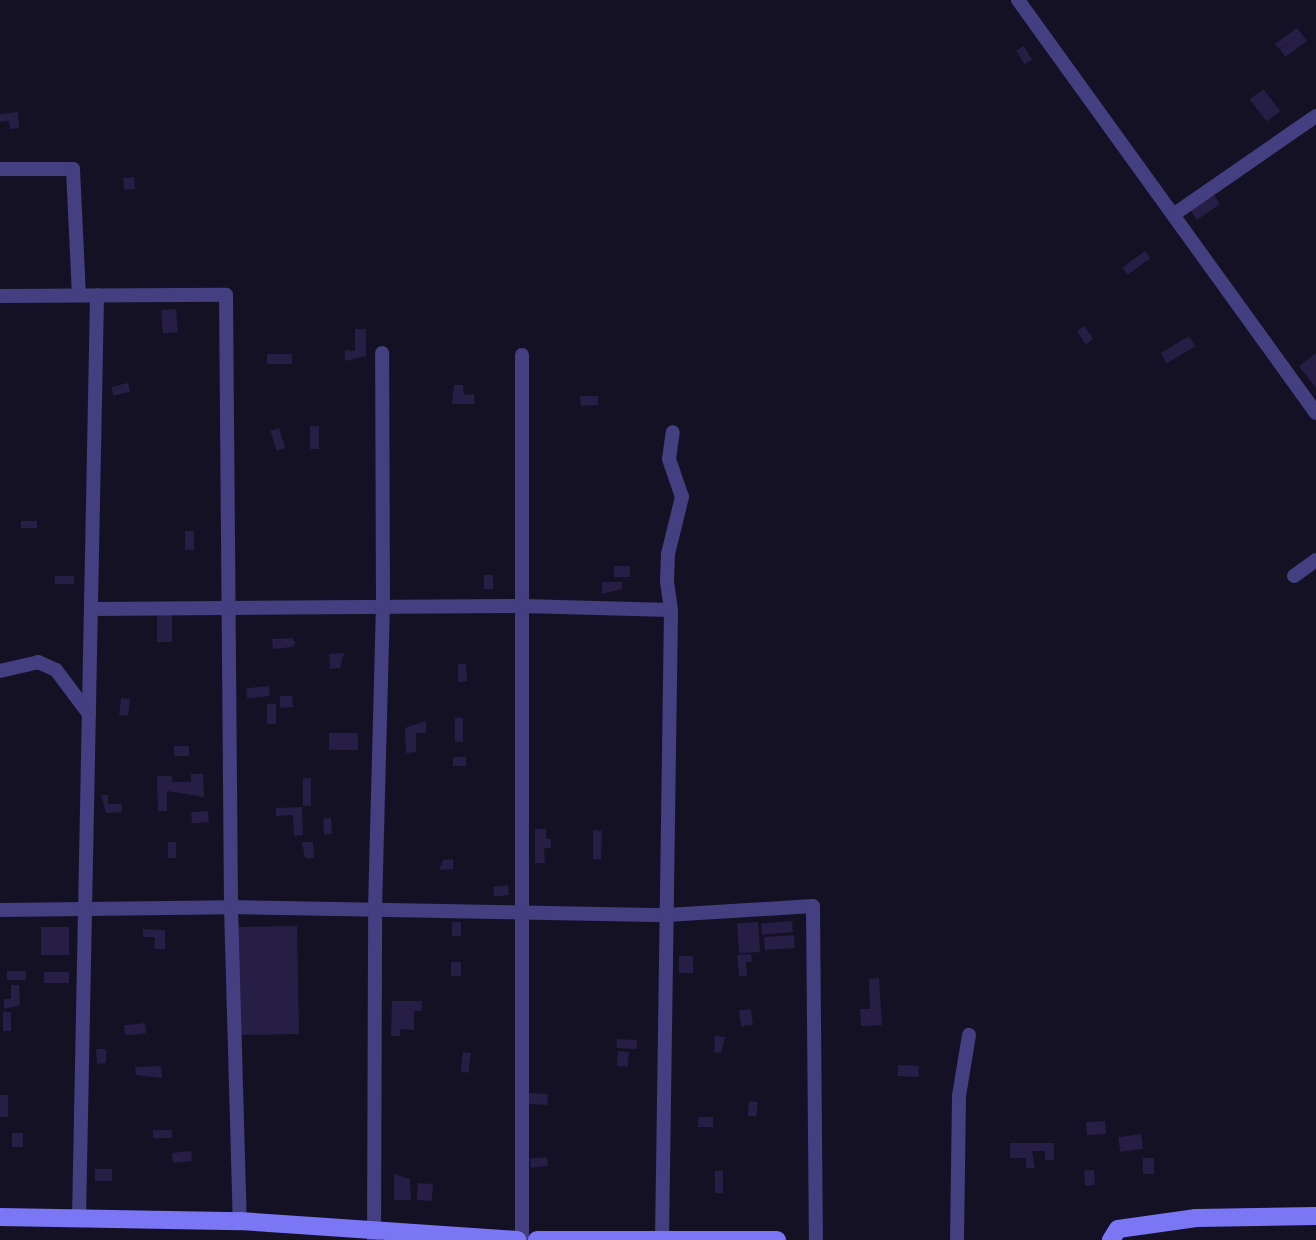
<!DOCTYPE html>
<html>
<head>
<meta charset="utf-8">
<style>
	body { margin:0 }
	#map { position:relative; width:1316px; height:1240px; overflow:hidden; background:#141125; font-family:Quicksand,sans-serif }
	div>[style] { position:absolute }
	.building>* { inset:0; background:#261e44; transform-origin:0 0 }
	.street>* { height:14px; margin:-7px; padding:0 7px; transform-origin:7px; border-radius:7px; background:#433f80 }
	.secondary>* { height:18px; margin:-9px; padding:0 9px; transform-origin:9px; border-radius:9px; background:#7b76f4 }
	span { translate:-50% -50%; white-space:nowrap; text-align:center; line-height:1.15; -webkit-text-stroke:5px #141125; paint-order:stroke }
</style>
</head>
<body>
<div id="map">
	<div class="building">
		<div style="clip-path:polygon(1297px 28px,1307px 41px,1285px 57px,1280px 49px,1291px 40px,1279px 49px,1275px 44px)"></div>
		<div style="left:1024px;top:46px;width:16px;height:9px;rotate:60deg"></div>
		<div style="left:1263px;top:89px;width:28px;height:17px;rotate:52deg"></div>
		<div style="clip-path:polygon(18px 112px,19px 128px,10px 129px,9px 121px,0 122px,0 114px)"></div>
		<div style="left:134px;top:177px;width:12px;height:11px;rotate:85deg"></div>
		<div style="left:1214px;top:195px;width:11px;height:28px;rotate:56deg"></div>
		<div style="left:1145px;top:251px;width:9px;height:28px;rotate:54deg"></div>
		<div style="left:176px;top:309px;width:23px;height:15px;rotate:85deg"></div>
		<div style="left:1084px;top:326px;width:16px;height:9px;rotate:55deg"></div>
		<div style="clip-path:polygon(355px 329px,366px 329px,366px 356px,345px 361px,345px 350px,355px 351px)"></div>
		<div style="left:1189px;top:336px;width:12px;height:33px;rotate:59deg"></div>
		<div style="clip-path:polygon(1316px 353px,1316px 388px,1299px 366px)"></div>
		<div style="left:267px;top:354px;width:25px;height:10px"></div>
		<div style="left:128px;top:383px;width:9px;height:17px;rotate:77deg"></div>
		<div style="clip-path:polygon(454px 385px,463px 385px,464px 395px,474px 394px,475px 404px,452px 404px)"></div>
		<div style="clip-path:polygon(580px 396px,598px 396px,598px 405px,581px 406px)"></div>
		<div style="left:310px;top:426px;width:9px;height:23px"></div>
		<div style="left:279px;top:428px;width:21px;height:9px;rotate:73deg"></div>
		<div style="left:21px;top:521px;width:16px;height:7px"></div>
		<div style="left:185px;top:531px;width:9px;height:19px"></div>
		<div style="left:614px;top:566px;width:16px;height:11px"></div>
		<div style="left:484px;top:575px;width:9px;height:14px"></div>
		<div style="left:74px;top:576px;width:8px;height:19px;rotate:90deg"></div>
		<div style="clip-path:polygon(602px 582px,622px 582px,622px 589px,602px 594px)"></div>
		<div style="left:157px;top:613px;width:15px;height:29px"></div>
		<div style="clip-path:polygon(292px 638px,296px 643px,292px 647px,273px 649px,272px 639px)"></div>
		<div style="clip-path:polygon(344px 653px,340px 668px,330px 669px,329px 654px)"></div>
		<div style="clip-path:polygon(458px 664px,466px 664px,467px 681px,458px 682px)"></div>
		<div style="left:269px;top:686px;width:10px;height:23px;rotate:84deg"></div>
		<div style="clip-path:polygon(280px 696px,292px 696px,293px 707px,280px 708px)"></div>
		<div style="left:121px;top:698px;width:9px;height:17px;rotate:6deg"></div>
		<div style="left:267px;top:704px;width:9px;height:20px"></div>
		<div style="left:455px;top:718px;width:8px;height:24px"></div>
		<div style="clip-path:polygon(426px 721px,426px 733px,416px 733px,416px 752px,406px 753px,405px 728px)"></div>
		<div style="left:358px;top:733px;width:17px;height:29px;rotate:90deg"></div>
		<div style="left:189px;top:746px;width:10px;height:15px;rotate:90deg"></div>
		<div style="left:453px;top:757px;width:13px;height:9px"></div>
		<div style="clip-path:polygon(191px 774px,203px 774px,204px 797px,167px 791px,167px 811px,158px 811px,157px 776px,172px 776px,172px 782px,191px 782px)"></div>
		<div style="left:303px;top:778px;width:8px;height:28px"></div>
		<div style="clip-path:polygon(101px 795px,108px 795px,108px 804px,122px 804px,122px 812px,106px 813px)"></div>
		<div style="clip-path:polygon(302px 807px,303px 835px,294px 836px,293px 815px,276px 816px,276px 808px)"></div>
		<div style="left:208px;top:811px;width:11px;height:17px;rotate:85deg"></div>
		<div style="left:331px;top:818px;width:16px;height:8px;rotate:86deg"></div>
		<div style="clip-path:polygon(535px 829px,546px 829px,546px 839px,551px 839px,551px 848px,544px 848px,545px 863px,535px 863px)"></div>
		<div style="clip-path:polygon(593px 830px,602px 831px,601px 860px,593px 859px)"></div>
		<div style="left:168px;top:842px;width:8px;height:16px"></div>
		<div style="clip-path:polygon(302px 842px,313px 842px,314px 858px,305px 858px)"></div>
		<div style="clip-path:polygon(453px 859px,453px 869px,439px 870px,443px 860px)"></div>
		<div style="left:508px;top:885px;width:10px;height:15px;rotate:84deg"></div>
		<div style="left:792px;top:921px;width:11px;height:31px;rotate:85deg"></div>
		<div style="left:452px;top:922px;width:9px;height:14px"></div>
		<div style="left:758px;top:922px;width:30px;height:21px;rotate:86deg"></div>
		<div style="left:297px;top:926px;width:108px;height:59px;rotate:89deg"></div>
		<div style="left:41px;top:927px;width:28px;height:28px"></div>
		<div style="clip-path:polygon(143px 929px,165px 930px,165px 949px,154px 949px,155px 937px,143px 937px)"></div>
		<div style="left:794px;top:935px;width:13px;height:30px;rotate:86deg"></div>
		<div style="clip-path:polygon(751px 954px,752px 962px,746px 962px,747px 976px,739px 976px,737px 955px)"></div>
		<div style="left:679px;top:956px;width:14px;height:17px"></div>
		<div style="left:451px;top:962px;width:10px;height:14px"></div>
		<div style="left:7px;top:971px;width:19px;height:9px"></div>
		<div style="left:44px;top:972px;width:25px;height:11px"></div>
		<div style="clip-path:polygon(879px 978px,882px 1025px,861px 1026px,860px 1009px,870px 1009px,869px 979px)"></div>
		<div style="clip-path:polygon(11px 985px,19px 985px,20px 1005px,4px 1009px,4px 999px,11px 999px)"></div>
		<div style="clip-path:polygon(392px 1001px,422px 1001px,422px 1011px,414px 1011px,414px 1030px,400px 1029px,400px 1036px,391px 1036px)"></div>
		<div style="left:751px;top:1009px;width:16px;height:12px;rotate:83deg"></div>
		<div style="left:3px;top:1012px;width:8px;height:19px"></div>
		<div style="left:145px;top:1023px;width:10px;height:21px;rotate:84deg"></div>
		<div style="clip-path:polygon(715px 1036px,725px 1037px,721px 1053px,714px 1052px)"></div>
		<div style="left:617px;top:1039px;width:20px;height:9px;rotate:3deg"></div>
		<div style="clip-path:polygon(96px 1049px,106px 1049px,106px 1063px,97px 1064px)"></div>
		<div style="left:618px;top:1051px;width:11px;height:15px;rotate:5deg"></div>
		<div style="left:463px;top:1052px;width:8px;height:20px;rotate:7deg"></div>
		<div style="left:898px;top:1065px;width:21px;height:11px;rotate:3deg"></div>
		<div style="clip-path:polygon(161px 1066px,162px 1078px,136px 1075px,135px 1067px)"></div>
		<div style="left:529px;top:1093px;width:19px;height:11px;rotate:3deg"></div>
		<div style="left:0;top:1095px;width:8px;height:22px"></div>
		<div style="left:749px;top:1101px;width:9px;height:15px;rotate:6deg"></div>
		<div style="left:713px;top:1117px;width:10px;height:15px;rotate:90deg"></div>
		<div style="left:1105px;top:1121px;width:13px;height:19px;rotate:86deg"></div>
		<div style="left:172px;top:1130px;width:8px;height:19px;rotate:90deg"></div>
		<div style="left:12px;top:1133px;width:11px;height:14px"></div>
		<div style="left:1141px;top:1134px;width:15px;height:23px;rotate:82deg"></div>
		<div style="clip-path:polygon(1010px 1143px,1054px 1143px,1054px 1160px,1045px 1160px,1045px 1151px,1032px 1151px,1035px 1168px,1026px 1168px,1026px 1158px,1010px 1158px)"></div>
		<div style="left:191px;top:1151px;width:10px;height:19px;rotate:84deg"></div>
		<div style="left:547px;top:1157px;width:9px;height:17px;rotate:84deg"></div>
		<div style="left:1143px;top:1158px;width:11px;height:16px"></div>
		<div style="left:95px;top:1169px;width:17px;height:12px"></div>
		<div style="left:1094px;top:1170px;width:15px;height:10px;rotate:86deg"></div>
		<div style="left:715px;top:1171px;width:8px;height:22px"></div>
		<div style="clip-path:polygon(394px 1174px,410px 1179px,411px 1200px,394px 1200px)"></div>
		<div style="left:418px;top:1183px;width:15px;height:17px;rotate:4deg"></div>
	</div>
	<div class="street">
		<div style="left:1018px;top:0;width:509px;rotate:54.19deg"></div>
		<div style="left:0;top:169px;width:73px"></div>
		<div style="left:73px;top:169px;width:126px;rotate:87.3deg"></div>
		<div style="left:1173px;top:215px;width:174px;rotate:-34.7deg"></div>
		<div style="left:0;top:296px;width:226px;rotate:-0.3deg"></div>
		<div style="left:226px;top:295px;width:612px;rotate:89.53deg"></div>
		<div style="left:231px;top:907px;width:314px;rotate:88.4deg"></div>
		<div style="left:522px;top:355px;width:885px;rotate:90deg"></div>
		<div style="left:1294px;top:576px;width:27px;rotate:-36deg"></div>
		<div style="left:92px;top:609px;width:430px;rotate:-0.4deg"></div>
		<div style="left:522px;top:606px;width:149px;rotate:1.5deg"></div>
		<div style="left:0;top:671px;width:39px;rotate:-13deg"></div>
		<div style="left:38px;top:662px;width:20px;rotate:24deg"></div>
		<div style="left:56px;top:670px;width:55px;rotate:53.1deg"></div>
		<div style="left:0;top:910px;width:231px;rotate:-0.7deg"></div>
		<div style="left:231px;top:907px;width:436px;rotate:1.1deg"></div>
		<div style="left:667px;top:915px;width:146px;rotate:-3.5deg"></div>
		<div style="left:813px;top:906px;width:334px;rotate:89.5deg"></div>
		<div style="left:79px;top:1218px;width:923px;rotate:-88.88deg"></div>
		<div style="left:374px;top:1240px;width:331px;rotate:-89.8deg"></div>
		<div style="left:375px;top:909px;width:303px;rotate:-88.5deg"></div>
		<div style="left:383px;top:606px;width:253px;rotate:-90.2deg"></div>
		<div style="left:662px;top:1240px;width:630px;rotate:-89.18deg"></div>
		<div style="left:671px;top:610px;width:28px;rotate:-98deg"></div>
		<div style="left:667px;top:582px;width:28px;rotate:-88deg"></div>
		<div style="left:668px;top:554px;width:59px;rotate:-76.2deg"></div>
		<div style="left:682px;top:497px;width:40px;rotate:-108.9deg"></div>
		<div style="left:669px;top:459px;width:27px;rotate:-82deg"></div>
		<div style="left:957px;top:1240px;width:144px;rotate:-89.2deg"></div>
		<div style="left:959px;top:1096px;width:62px;rotate:-80.7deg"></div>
	</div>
	<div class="secondary">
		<div style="left:0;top:1217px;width:240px;rotate:1deg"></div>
		<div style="left:240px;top:1221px;width:278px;rotate:3.9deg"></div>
		<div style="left:537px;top:1240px;width:240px"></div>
		<div style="left:1111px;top:1240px;width:13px;rotate:-58deg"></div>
		<div style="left:1118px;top:1229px;width:79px;rotate:-8deg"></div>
		<div style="left:1196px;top:1218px;width:120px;rotate:-1deg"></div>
	</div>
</div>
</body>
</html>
